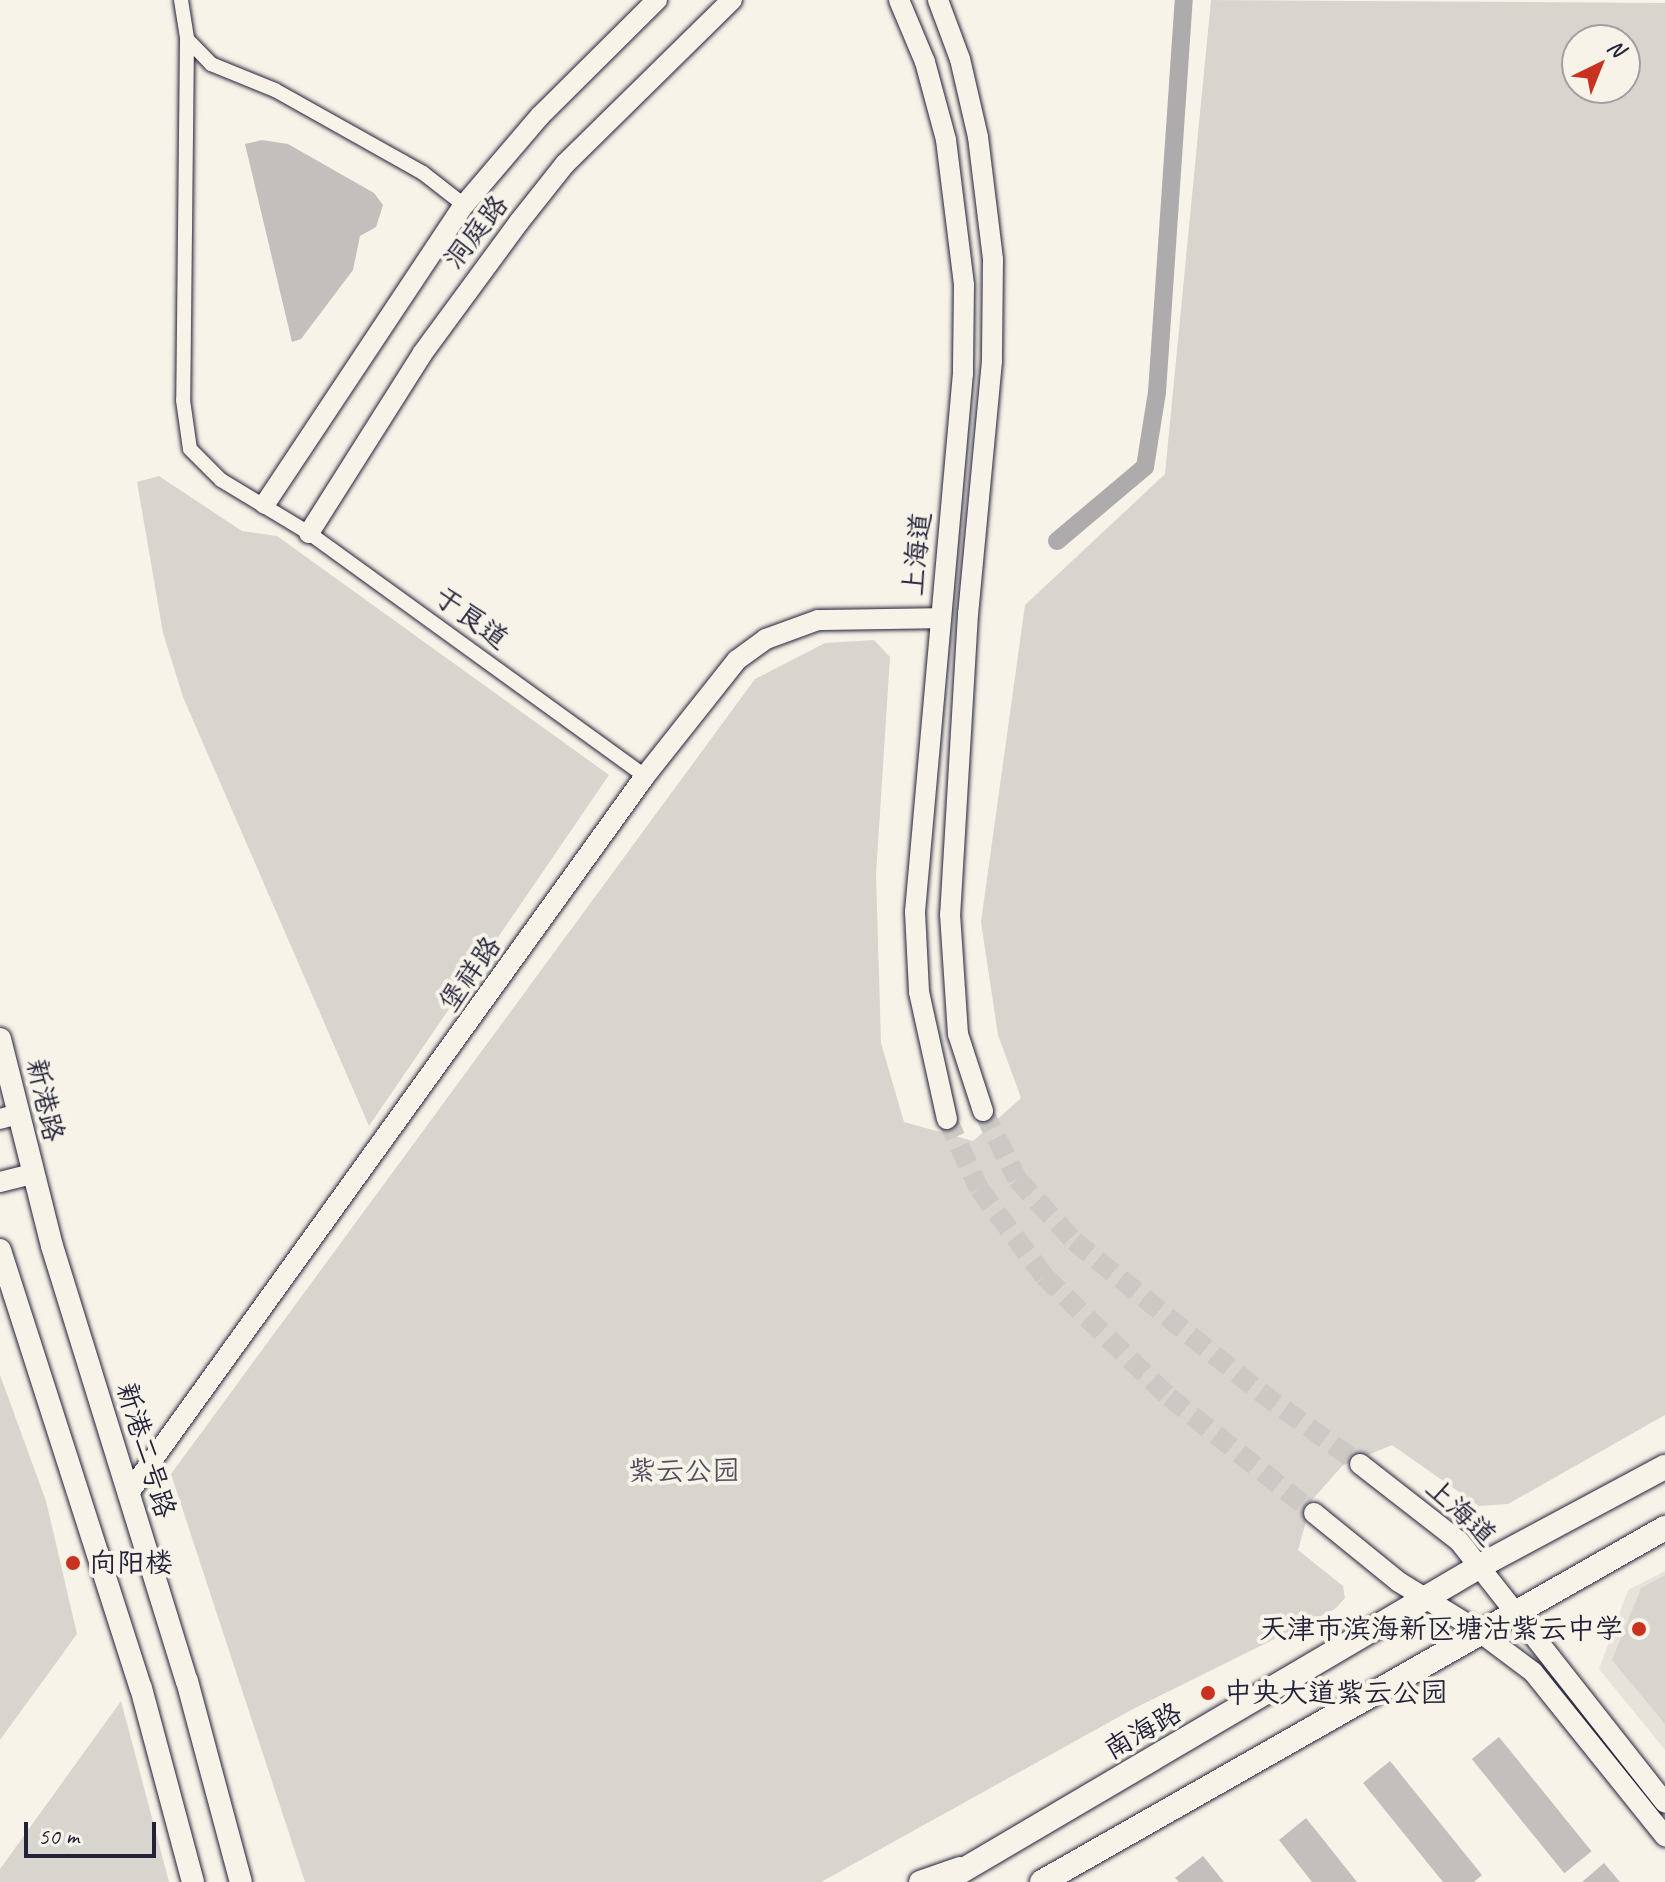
<!DOCTYPE html>
<html>
<head>
<meta charset="utf-8">
<style>
	body { margin:0 }
	#map { position:relative; width:1665px; height:1882px; overflow:hidden; background:#f7f3e8; font-family:Caveat,"LXGW WenKai TC",sans-serif }
	div>[style] { position:absolute }
	.built>* { inset:0; background:#e7e3db }
	.green>* { inset:0; background:#d8d5cf }
	.canal>* { height:18px; margin:-9px; padding:0 9px; transform-origin:9px; border-radius:9px; background:#aeabad }
	.building>* { inset:0; background:#c2bfbd; transform-origin:0 0 }
	.secondary-tunnel>* { height:20px; margin-top:-10px; transform-origin:0; background:repeating-linear-gradient(90deg,#ccc9c5 0 20px,transparent 0 30px) }
	.roads { filter:drop-shadow(0 0 2px #22223b) drop-shadow(0 0 2px #22223b) }
	.street>* { height:14px; margin:-7px; padding:0 7px; transform-origin:7px; border-radius:7px; background:#f7f3e8 }
	.secondary>* { height:20px; margin:-10px; padding:0 10px; transform-origin:10px; border-radius:10px; background:#f7f3e8 }
	.primary>* { height:22px; margin:-11px; padding:0 11px; transform-origin:11px; border-radius:11px; background:#f7f3e8 }
	.highway>* { height:24px; margin:-12px; padding:0 12px; transform-origin:12px; border-radius:12px; background:#f7f3e8 }
	.dots>* { width:22px; height:22px; translate:-50% -50%; box-sizing:border-box; border:4px solid #f7f3e8; border-radius:50% }
	span { translate:-50% -50%; white-space:nowrap; text-align:center; line-height:1.15; -webkit-text-stroke:8px #f7f3e8; paint-order:stroke }
	.street-label { font-size:28px; color:#22223b }
	.park-label { font-size:28px; color:#504f60 }
	.poi-label { font-size:28px; color:#22223b }
	.left { translate:0 -50%; text-align:left }
	.right { translate:-100% -50%; text-align:right }
	.north { position:absolute; left:1561px; top:24px; width:80px; height:80px; box-sizing:border-box; background:#f7f3e8; border:2px solid #a29fa3; border-radius:50%; rotate:43deg; font-size:22px; font-weight:700; line-height:32px; text-align:center; color:#22223b }
	.north::after { content:''; display:block; margin:auto; width:28px; height:36px; background:#c8321e; clip-path:polygon(50% 0,100% 100%,50% 72%,0 100%) }
	.scale { position:absolute; left:24px; top:1822px; width:132px; height:36px; box-sizing:border-box; border:4px solid #22223b; border-top:0; padding-left:10px; font-size:24px; line-height:28px; white-space:nowrap; color:#22223b; -webkit-text-stroke:6px #f7f3e8; paint-order:stroke }
</style>
</head>
<body>
<div id="map">
	<div class="built">
		<div style="clip-path:polygon(1665px 1571px,1665px 1750px,1599px 1669px,1628px 1590px)"></div>
	</div>
	<div class="green">
		<div style="clip-path:polygon(evenodd,1211px 0,1665px 3px,1665px 1415px,1508px 1504px,1479px 1506px,1392px 1445px,1342px 1466px,1312px 1500px,1298px 1550px,1343px 1586px,1345px 1598px,1335px 1609px,1133px 1709px,821px 1882px,305px 1882px,171px 1474px,755px 679px,825px 643px,874px 640px,890px 657px,876px 875px,881px 1043px,904px 1122px,973px 1141px,1021px 1098px,998px 1035px,981px 922px,1025px 605px,1165px 474px,1211px 0,1577px 40px,1625px 40px,1625px 88px,1577px 88px,1577px 40px)"></div>
		<div style="clip-path:polygon(159px 476px,242px 531px,277px 536px,609px 775px,369px 1126px,183px 697px,163px 633px,137px 482px)"></div>
		<div style="clip-path:polygon(0 1375px,46px 1501px,77px 1634px,0 1740px)"></div>
		<div style="clip-path:polygon(1665px 1575px,1665px 1724px,1612px 1660px,1641px 1588px)"></div>
		<div style="clip-path:polygon(121px 1701px,169px 1882px,0 1882px,0 1869px)"></div>
	</div>
	<div class="canal">
		<div style="left:1057px;top:541px;width:115px;rotate:-40.1deg"></div>
		<div style="left:1145px;top:467px;width:76px;rotate:-80.9deg"></div>
		<div style="left:1157px;top:392px;width:393px;rotate:-86.1deg"></div>
	</div>
	<div class="building">
		<div style="clip-path:polygon(262px 140px,288px 144px,374px 193px,383px 205px,376px 227px,360px 236px,353px 270px,301px 339px,292px 342px,245px 144px)"></div>
		<div style="left:1499px;top:1737px;width:147px;height:35px;rotate:51deg"></div>
		<div style="clip-path:polygon(1390px 1761px,1482px 1875px,1474px 1882px,1443px 1882px,1363px 1783px)"></div>
		<div style="clip-path:polygon(1306px 1818px,1357px 1882px,1312px 1882px,1279px 1840px)"></div>
		<div style="clip-path:polygon(1203px 1856px,1224px 1882px,1179px 1882px,1175px 1878px)"></div>
		<div style="clip-path:polygon(1604px 1863px,1620px 1882px,1582px 1882px)"></div>
	</div>
	<div class="secondary-tunnel">
		<div style="left:983px;top:1111px;width:76px;rotate:63.4deg"></div>
		<div style="left:1017px;top:1179px;width:84px;rotate:47.4deg"></div>
		<div style="left:1074px;top:1241px;width:240px;rotate:39.1deg"></div>
		<div style="left:1260px;top:1392px;width:123px;rotate:35.8deg"></div>
		<div style="left:947px;top:1119px;width:77px;rotate:65.4deg"></div>
		<div style="left:979px;top:1189px;width:109px;rotate:53.2deg"></div>
		<div style="left:1044px;top:1276px;width:174px;rotate:44.1deg"></div>
		<div style="left:1169px;top:1397px;width:186px;rotate:38.7deg"></div>
	</div>
	<div class="roads">
		<div class="street">
			<div style="left:181px;top:0;width:39px;rotate:81deg"></div>
			<div style="left:187px;top:39px;width:35px;rotate:46deg"></div>
			<div style="left:211px;top:64px;width:69px;rotate:22.1deg"></div>
			<div style="left:275px;top:90px;width:170px;rotate:29.3deg"></div>
			<div style="left:423px;top:173px;width:52px;rotate:38deg"></div>
			<div style="left:187px;top:39px;width:361px;rotate:90.6deg"></div>
			<div style="left:183px;top:400px;width:49px;rotate:81.9deg"></div>
			<div style="left:190px;top:449px;width:44px;rotate:45deg"></div>
			<div style="left:221px;top:480px;width:103px;rotate:31.1deg"></div>
			<div style="left:309px;top:533px;width:415px;rotate:35.9deg"></div>
		</div>
		<div class="secondary">
			<div style="left:899px;top:0;width:67px;rotate:67.2deg"></div>
			<div style="left:925px;top:62px;width:81px;rotate:74.9deg"></div>
			<div style="left:946px;top:140px;width:146px;rotate:82.9deg"></div>
			<div style="left:964px;top:285px;width:88px;rotate:90.7deg"></div>
			<div style="left:963px;top:373px;width:541px;rotate:95.09deg"></div>
			<div style="left:915px;top:912px;width:80px;rotate:87.1deg"></div>
			<div style="left:919px;top:992px;width:130px;rotate:77.6deg"></div>
			<div style="left:938px;top:0;width:63px;rotate:69.6deg"></div>
			<div style="left:960px;top:59px;width:80px;rotate:77deg"></div>
			<div style="left:978px;top:137px;width:124px;rotate:83deg"></div>
			<div style="left:993px;top:260px;width:101px;rotate:90.6deg"></div>
			<div style="left:992px;top:361px;width:254px;rotate:95.4deg"></div>
			<div style="left:968px;top:614px;width:301px;rotate:93.4deg"></div>
			<div style="left:950px;top:914px;width:120px;rotate:86.2deg"></div>
			<div style="left:958px;top:1034px;width:81px;rotate:72deg"></div>
			<div style="left:265px;top:504px;width:359px;rotate:-56.4deg"></div>
			<div style="left:464px;top:205px;width:117px;rotate:-49.5deg"></div>
			<div style="left:540px;top:116px;width:165px;rotate:-44.8deg"></div>
			<div style="left:309px;top:533px;width:212px;rotate:-57.7deg"></div>
			<div style="left:422px;top:354px;width:164px;rotate:-53.7deg"></div>
			<div style="left:519px;top:222px;width:74px;rotate:-51.6deg"></div>
			<div style="left:565px;top:164px;width:234px;rotate:-44.5deg"></div>
			<div style="left:0;top:1119px;width:18px;rotate:-16deg"></div>
			<div style="left:0;top:1182px;width:33px;rotate:-14deg"></div>
			<div style="left:1360px;top:1464px;width:125px;rotate:37.9deg"></div>
			<div style="left:1459px;top:1541px;width:333px;rotate:51.8deg"></div>
			<div style="left:128px;top:1494px;width:885px;rotate:-54.24deg"></div>
			<div style="left:645px;top:776px;width:148px;rotate:-51.6deg"></div>
			<div style="left:737px;top:660px;width:36px;rotate:-36deg"></div>
			<div style="left:766px;top:639px;width:55px;rotate:-20.1deg"></div>
			<div style="left:818px;top:620px;width:121px;rotate:-0.9deg"></div>
			<div style="left:1314px;top:1513px;width:109px;rotate:39.1deg"></div>
			<div style="left:1399px;top:1582px;width:92px;rotate:31.6deg"></div>
			<div style="left:1477px;top:1630px;width:70px;rotate:36.9deg"></div>
			<div style="left:1533px;top:1672px;width:211px;rotate:51.2deg"></div>
		</div>
		<div class="primary">
			<div style="left:0;top:1039px;width:213px;rotate:75.9deg"></div>
			<div style="left:52px;top:1246px;width:455px;rotate:72.8deg"></div>
			<div style="left:187px;top:1681px;width:208px;rotate:75deg"></div>
			<div style="left:0;top:1250px;width:460px;rotate:72.2deg"></div>
			<div style="left:141px;top:1688px;width:201px;rotate:75deg"></div>
			<div style="left:920px;top:1882px;width:42px;rotate:-19.3deg"></div>
		</div>
		<div class="highway">
			<div style="left:943px;top:1882px;width:623px;rotate:-30.47deg"></div>
			<div style="left:1480px;top:1566px;width:210px;rotate:-28.2deg"></div>
			<div style="left:1042px;top:1882px;width:717px;rotate:-29.61deg"></div>
		</div>
	</div>
	<div class="dots">
		<div style="left:73px;top:1563px;background:#c8321e"></div>
		<div style="left:1639px;top:1629px;background:#c8321e"></div>
		<div style="left:1208px;top:1693px;background:#c8321e"></div>
	</div>
	<div class="street-label">
		<span style="left:476px;top:232px;rotate:-52deg">洞庭路</span>
		<span style="left:917px;top:554px;rotate:-84deg">上海道</span>
		<span style="left:471px;top:618px;rotate:36deg">于良道</span>
		<span style="left:470px;top:974px;rotate:-55deg">堡祥路</span>
		<span style="left:45px;top:1100px;rotate:77deg">新港路</span>
		<span style="left:146px;top:1450px;rotate:73deg">新港二号路</span>
		<span style="left:1461px;top:1512px;rotate:43deg">上海道</span>
		<span style="left:1143px;top:1731px;rotate:-30deg">南海路</span>
	</div>
	<div class="park-label">
		<span style="left:684px;top:1471px">紫云公园</span>
	</div>
	<div class="poi-label">
		<span class="left" style="left:89px;top:1563px">向阳楼</span>
		<span class="right" style="left:1623px;top:1629px">天津市滨海新区塘沽紫云中学</span>
		<span class="left" style="left:1224px;top:1693px">中央大道紫云公园</span>
	</div>
	<div class="north">N</div>
	<div class="scale">50 m</div>
</div>
</body>
</html>
